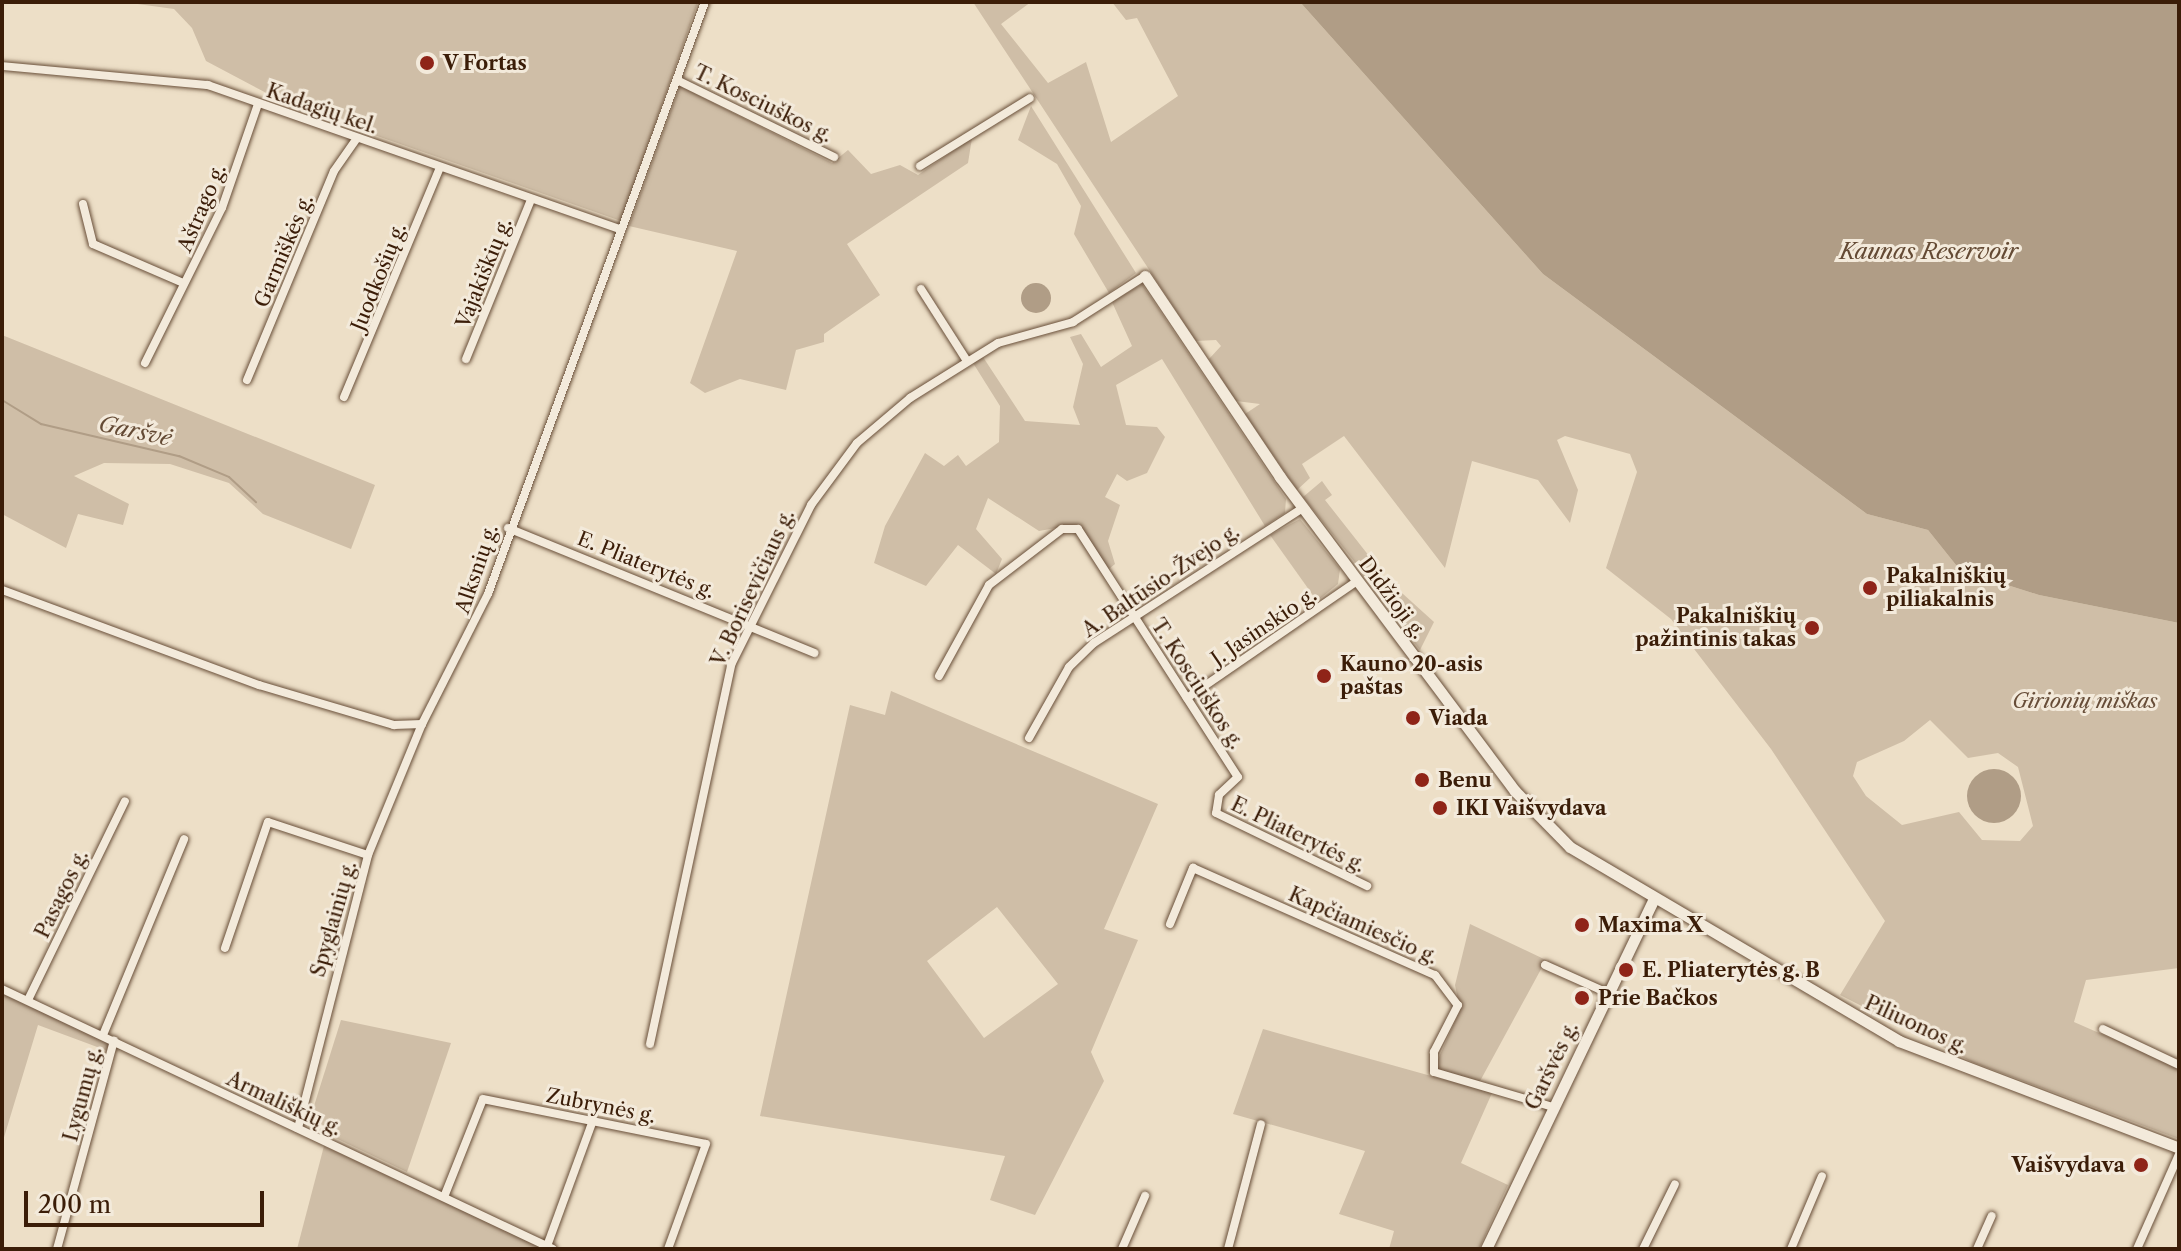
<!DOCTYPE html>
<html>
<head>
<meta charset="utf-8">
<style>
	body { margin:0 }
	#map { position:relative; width:2181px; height:1251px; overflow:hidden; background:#eddfc7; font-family:"Libre Caslon Text",serif }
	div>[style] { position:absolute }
	.green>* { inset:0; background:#cfbea7 }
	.water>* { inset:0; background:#b09d86 }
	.round { border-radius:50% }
	.stream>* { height:2px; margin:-1px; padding:0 1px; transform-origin:1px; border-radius:1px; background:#b09d86 }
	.roads { filter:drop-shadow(0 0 2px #684e38) drop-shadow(0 0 2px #684e38) }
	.minor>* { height:8px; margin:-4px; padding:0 4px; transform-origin:4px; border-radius:4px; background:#f3eadb }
	.secondary>* { height:11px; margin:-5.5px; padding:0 5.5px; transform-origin:5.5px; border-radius:5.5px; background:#f3eadb }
	.dots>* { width:22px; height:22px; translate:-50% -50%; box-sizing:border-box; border:4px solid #f3eadb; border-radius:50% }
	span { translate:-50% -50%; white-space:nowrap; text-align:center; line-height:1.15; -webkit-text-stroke:6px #f3eadb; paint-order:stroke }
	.poi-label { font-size:20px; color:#3b1d08; font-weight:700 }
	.left { translate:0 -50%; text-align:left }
	.right { translate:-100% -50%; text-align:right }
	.street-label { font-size:20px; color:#3b1d08 }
	.park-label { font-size:20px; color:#674d38; font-style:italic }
	.water-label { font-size:22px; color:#644a34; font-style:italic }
	.frame { position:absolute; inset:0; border:4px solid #3b1d08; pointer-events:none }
	.scale { position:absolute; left:24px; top:1191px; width:240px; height:36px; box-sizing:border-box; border:4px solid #3b1d08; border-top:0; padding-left:10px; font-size:24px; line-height:28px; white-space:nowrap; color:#3b1d08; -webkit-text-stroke:6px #f3eadb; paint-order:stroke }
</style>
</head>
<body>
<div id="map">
	<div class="green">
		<div style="clip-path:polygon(123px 2px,698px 2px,621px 221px,291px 106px,206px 61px,192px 28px,174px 9px)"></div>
		<div style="clip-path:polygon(evenodd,973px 2px,1031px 2px,1001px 24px,1048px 83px,1086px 62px,1111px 142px,1178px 96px,1137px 18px,1126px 20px,1112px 2px,1300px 2px,1543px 274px,1867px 514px,1928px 530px,1960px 570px,2039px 595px,2179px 623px,2179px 968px,2086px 980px,2074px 1022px,2179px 1068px,2179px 1139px,1972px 1062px,1840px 995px,1885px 921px,1771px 749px,1671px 619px,1606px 568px,1637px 472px,1630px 454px,1565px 436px,1557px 440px,1578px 490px,1570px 523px,1538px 480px,1472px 461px,1445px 568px,1344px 436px,1302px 464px,1310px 478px,1297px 490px,1245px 414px,1260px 404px,1236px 401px,1209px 359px,1221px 346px,1216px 340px,1196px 341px,973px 2px,1930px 720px,1968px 758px,1998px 753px,2018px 767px,2033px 826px,2020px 841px,1982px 840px,1959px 812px,1902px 825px,1866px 796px,1853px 776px,1857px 762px,1904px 741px,1930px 720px)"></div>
		<div style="clip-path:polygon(680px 86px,832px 163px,848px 150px,871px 174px,900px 165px,918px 175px,972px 138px,968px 163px,847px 244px,880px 295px,824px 334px,824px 342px,796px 350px,786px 390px,740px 379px,705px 393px,690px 383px,737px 251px,629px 226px)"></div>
		<div style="clip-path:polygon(1031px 106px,1136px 273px,1109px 293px,1074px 234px,1081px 206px,1057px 164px,1018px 140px)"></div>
		<div style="clip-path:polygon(1142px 284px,1286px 499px,1285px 513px,1265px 526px,1162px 359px,1116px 385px,1126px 425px,1157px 427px,1165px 437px,1147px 473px,1127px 481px,1117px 474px,1105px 497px,1120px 505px,1108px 541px,1115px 564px,1109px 569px,1078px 524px,1039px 531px,988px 498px,976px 529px,1002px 559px,996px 574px,958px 545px,926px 586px,874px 563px,885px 526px,925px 453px,944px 466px,958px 455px,966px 466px,999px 442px,1000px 406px,973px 363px,983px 357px,1025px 421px,1080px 425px,1073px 407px,1083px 364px,1070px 337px,1081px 334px,1101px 367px,1132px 346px,1112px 302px)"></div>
		<div style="clip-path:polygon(2px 335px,375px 485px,351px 549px,263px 514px,229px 483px,170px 464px,104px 463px,74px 476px,129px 504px,123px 525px,78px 514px,66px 548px,2px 514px)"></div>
		<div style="clip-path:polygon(1322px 481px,1332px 495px,1325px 500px,1373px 561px,1369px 580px,1303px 497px)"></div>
		<div style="clip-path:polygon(1300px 519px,1340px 569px,1338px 584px,1317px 601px,1270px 535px)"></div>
		<div style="clip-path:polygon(1392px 584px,1434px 622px,1420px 650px,1374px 590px)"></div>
		<div style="clip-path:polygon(evenodd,891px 691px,1158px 804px,1104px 929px,1138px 940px,1091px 1052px,1104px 1081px,1035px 1215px,990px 1200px,1005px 1156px,760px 1116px,850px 705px,885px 715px,891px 691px,997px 907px,1058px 984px,984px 1038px,927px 961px,997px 907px)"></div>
		<div style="clip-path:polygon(1470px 924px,1546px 960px,1479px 1083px,1441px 1074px,1436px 1064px,1460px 1010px,1455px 985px)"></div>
		<div style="clip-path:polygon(2px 994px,111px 1043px,108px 1051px,38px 1025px,2px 1144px)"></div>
		<div style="clip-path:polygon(341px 1020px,451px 1043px,407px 1172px,308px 1125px)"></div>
		<div style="clip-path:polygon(1263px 1029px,1492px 1093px,1461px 1163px,1508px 1185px,1479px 1249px,1389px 1249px,1394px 1231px,1339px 1214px,1365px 1151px,1233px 1114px)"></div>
		<div style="clip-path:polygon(324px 1146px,545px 1249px,297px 1249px)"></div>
	</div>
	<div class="water">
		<div style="clip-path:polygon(1300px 2px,2179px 2px,2179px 623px,2039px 595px,1960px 570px,1928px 530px,1867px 514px,1543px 274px)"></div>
		<div class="round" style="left:1021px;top:283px;width:30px;height:30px"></div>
		<div class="round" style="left:1967px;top:769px;width:54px;height:54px"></div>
	</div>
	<div class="stream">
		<div style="left:2px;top:400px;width:46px;rotate:31.6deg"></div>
		<div style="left:41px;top:424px;width:142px;rotate:13.1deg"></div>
		<div style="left:179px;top:456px;width:54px;rotate:22.8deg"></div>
		<div style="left:229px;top:477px;width:37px;rotate:43deg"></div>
	</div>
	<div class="roads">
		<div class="minor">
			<div style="left:2px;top:66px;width:207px;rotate:5.3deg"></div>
			<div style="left:208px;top:85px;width:438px;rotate:19.3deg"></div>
			<div style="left:677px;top:80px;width:175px;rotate:26.1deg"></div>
			<div style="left:920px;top:166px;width:129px;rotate:-31.7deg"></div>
			<div style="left:83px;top:204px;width:41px;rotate:76deg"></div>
			<div style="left:93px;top:244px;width:98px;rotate:23.4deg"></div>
			<div style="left:921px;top:289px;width:85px;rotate:57.4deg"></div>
			<div style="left:466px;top:359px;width:172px;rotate:-67.8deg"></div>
			<div style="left:145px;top:363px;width:173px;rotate:-63.6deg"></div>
			<div style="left:222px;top:208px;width:110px;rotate:-70.9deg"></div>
			<div style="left:247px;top:380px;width:226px;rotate:-67.4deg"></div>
			<div style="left:334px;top:171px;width:40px;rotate:-55.1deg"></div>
			<div style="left:344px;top:397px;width:249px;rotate:-67.3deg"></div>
			<div style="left:508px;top:528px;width:331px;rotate:22.2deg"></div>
			<div style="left:2px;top:590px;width:274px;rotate:20.3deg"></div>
			<div style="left:259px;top:685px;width:141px;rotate:16.5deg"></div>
			<div style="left:394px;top:725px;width:28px;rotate:-2deg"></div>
			<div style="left:422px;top:724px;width:146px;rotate:-63.1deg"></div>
			<div style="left:488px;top:594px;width:631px;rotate:-69.87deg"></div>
			<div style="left:939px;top:676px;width:104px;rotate:-61.2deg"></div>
			<div style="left:989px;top:585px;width:92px;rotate:-37.5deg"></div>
			<div style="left:1062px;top:529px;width:16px"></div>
			<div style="left:1078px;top:529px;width:295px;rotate:57.2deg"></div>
			<div style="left:1238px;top:777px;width:26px;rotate:137deg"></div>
			<div style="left:1219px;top:795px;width:18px;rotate:99deg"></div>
			<div style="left:1216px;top:813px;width:168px;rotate:25.8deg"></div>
			<div style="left:1187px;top:698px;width:206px;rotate:-34.5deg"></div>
			<div style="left:1029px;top:738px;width:81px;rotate:-60.6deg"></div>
			<div style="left:1069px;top:667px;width:35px;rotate:-44deg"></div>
			<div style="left:1094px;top:643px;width:249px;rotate:-32.9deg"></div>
			<div style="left:1170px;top:924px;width:61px;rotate:-67.7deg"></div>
			<div style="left:1193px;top:868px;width:265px;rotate:23.9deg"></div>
			<div style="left:1435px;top:975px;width:38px;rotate:53deg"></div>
			<div style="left:1458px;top:1005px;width:53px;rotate:117.1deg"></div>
			<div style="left:1434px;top:1052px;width:20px;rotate:90deg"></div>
			<div style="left:1434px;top:1072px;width:124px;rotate:16.4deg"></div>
			<div style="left:225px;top:948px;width:133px;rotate:-71.2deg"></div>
			<div style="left:268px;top:822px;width:105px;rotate:18.3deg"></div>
			<div style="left:1545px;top:965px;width:69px;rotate:24deg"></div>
			<div style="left:2px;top:989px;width:609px;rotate:25.26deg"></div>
			<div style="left:28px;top:1000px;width:221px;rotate:-64deg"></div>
			<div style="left:2103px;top:1029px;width:84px;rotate:25.3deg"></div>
			<div style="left:103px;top:1035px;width:212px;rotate:-67.5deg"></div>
			<div style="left:650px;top:1044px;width:388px;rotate:-77.9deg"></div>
			<div style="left:731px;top:665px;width:179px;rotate:-63.4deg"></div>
			<div style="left:811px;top:505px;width:77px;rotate:-53.4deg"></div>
			<div style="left:857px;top:443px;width:70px;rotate:-40.3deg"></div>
			<div style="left:910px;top:398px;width:104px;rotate:-32deg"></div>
			<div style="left:998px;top:343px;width:78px;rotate:-15.6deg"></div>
			<div style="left:1073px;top:322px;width:85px;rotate:-32.6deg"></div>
			<div style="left:298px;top:1128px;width:282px;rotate:-75.6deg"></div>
			<div style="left:368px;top:855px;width:142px;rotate:-67.6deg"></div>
			<div style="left:444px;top:1197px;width:105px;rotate:-68.3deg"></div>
			<div style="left:483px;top:1099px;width:227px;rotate:11.4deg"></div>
			<div style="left:706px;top:1144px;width:112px;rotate:109.9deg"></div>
			<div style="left:547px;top:1246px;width:134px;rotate:-69.9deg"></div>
			<div style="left:57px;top:1249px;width:216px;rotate:-74.7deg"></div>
			<div style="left:1122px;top:1249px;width:58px;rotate:-66.5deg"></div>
			<div style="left:1228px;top:1249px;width:129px;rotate:-75.2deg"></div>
			<div style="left:1643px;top:1249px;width:72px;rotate:-63.8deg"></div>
			<div style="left:1791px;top:1249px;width:79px;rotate:-67deg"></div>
			<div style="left:1977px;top:1249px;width:36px;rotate:-66deg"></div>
			<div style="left:2137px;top:1249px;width:104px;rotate:-66.1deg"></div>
		</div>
		<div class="secondary">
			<div style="left:1145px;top:276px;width:242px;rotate:56.1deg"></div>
			<div style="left:1280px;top:477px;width:392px;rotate:53.2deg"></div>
			<div style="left:1515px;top:791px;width:78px;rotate:45.5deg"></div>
			<div style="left:1570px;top:847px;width:382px;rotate:30.5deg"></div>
			<div style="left:1899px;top:1041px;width:300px;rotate:20.9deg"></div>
			<div style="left:1486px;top:1249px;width:387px;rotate:-64.4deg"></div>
		</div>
	</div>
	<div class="dots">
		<div style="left:427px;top:63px;background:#8f2418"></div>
		<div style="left:1870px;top:588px;background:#8f2418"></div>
		<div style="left:1812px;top:628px;background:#8f2418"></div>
		<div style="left:1324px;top:676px;background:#8f2418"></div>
		<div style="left:1413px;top:718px;background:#8f2418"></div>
		<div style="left:1422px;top:780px;background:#8f2418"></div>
		<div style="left:1440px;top:808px;background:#8f2418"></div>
		<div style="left:1582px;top:925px;background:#8f2418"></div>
		<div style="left:1626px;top:970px;background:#8f2418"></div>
		<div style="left:1582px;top:998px;background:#8f2418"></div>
		<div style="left:2141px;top:1165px;background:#8f2418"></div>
	</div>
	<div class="poi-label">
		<span class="left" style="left:443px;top:63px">V Fortas</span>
		<span class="left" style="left:1886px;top:588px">Pakalniškių<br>piliakalnis</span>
		<span class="right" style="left:1796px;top:628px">Pakalniškių<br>pažintinis takas</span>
		<span class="left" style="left:1340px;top:676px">Kauno 20-asis<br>paštas</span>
		<span class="left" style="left:1429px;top:718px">Viada</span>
		<span class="left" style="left:1438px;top:780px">Benu</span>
		<span class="left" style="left:1456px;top:808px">IKI Vaišvydava</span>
		<span class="left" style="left:1598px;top:925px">Maxima X</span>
		<span class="left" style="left:1642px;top:970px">E. Pliaterytės g. B</span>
		<span class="left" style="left:1598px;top:998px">Prie Bačkos</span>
		<span class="right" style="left:2125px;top:1165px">Vaišvydava</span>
	</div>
	<div class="street-label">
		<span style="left:763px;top:104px;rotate:26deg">T. Kosciuškos g.</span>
		<span style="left:322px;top:109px;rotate:19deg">Kadagių kel.</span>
		<span style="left:202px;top:208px;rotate:-67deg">Aštrago g.</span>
		<span style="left:284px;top:251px;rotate:-67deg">Garmiškės g.</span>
		<span style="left:484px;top:273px;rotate:-68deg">Vajakiškių g.</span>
		<span style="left:379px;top:277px;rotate:-68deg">Juodkošių g.</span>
		<span style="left:646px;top:565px;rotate:22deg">E. Pliaterytės g.</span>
		<span style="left:477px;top:569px;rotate:-71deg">Alksnių g.</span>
		<span style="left:1161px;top:581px;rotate:-34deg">A. Baltūsio-Žvejo g.</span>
		<span style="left:753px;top:588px;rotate:-65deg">V. Borisevičiaus g.</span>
		<span style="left:1392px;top:598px;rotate:53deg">Didžioji g.</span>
		<span style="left:1264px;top:627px;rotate:-34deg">J. Jasinskio g.</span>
		<span style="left:1197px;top:684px;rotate:57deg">T. Kosciuškos g.</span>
		<span style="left:1298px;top:835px;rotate:26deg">E. Pliaterytės g.</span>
		<span style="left:62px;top:894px;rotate:-64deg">Pasagos g.</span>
		<span style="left:334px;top:919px;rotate:-74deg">Spyglainių g.</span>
		<span style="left:1363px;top:926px;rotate:24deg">Kapčiamiesčio g.</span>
		<span style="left:1916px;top:1025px;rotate:25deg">Piliuonos g.</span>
		<span style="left:1552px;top:1066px;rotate:-64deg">Garšvės g.</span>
		<span style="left:83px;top:1094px;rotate:-75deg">Lygumų g.</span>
		<span style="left:284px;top:1104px;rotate:25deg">Armališkių g.</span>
		<span style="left:601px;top:1106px;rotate:11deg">Zubrynės g.</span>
	</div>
	<div class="park-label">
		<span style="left:2085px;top:701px">Girionių miškas</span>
	</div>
	<div class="water-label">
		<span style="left:1929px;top:252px">Kaunas Reservoir</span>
		<span style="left:135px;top:431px;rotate:12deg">Garšvė</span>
	</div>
	<div class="frame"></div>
	<div class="scale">200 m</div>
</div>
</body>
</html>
